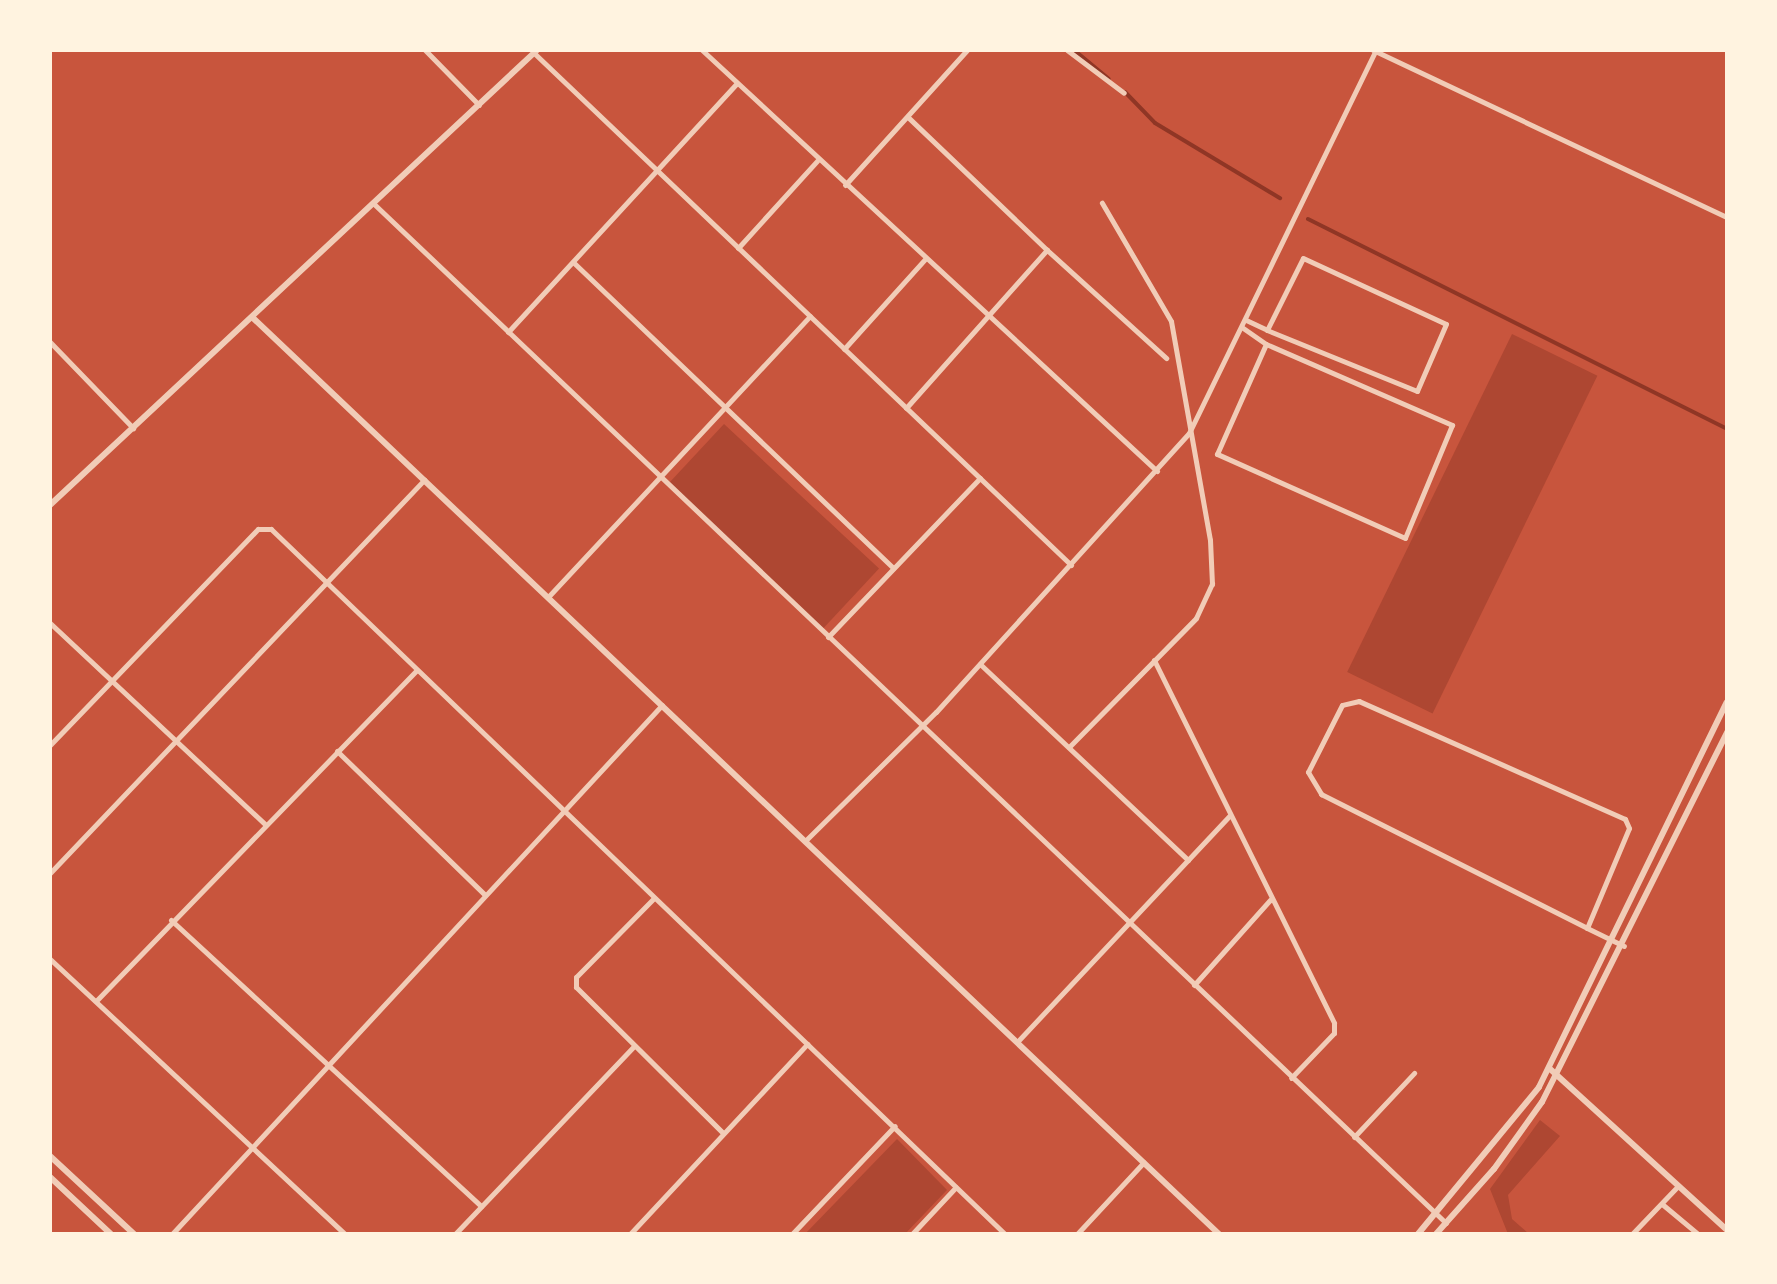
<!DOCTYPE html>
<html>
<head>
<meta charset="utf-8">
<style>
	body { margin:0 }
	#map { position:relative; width:1777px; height:1284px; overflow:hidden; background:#c8553d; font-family:"Source Sans 3",sans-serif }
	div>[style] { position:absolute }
	.green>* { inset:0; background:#ae4732; transform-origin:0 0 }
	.stream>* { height:4px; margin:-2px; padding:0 2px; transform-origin:2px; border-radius:2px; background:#8f3625 }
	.minor>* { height:5px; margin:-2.5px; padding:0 2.5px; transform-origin:2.5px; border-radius:2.5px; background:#f1ccb7 }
	.tertiary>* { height:6px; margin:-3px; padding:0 3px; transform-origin:3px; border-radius:3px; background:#f1ccb7 }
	span { translate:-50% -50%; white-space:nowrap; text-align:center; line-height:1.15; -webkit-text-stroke:6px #fff3e0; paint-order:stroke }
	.frame { position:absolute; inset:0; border:52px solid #fff3e0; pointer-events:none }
</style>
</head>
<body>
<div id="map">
	<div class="green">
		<div style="left:1512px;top:334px;width:95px;height:376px;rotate:26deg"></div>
		<div style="left:724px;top:424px;width:212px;height:83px;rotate:43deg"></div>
		<div style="clip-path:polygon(1540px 1120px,1560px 1136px,1508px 1195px,1512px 1219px,1529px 1234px,1508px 1234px,1490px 1189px)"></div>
		<div style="clip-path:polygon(897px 1139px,947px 1190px,905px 1234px,805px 1234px)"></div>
	</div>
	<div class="stream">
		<div style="left:1074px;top:50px;width:45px;rotate:39.6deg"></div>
		<div style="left:1125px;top:92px;width:43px;rotate:45.9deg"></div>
		<div style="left:1155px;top:123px;width:146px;rotate:31deg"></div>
		<div style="left:1308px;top:219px;width:469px;rotate:26.6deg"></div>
	</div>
	<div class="minor">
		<div style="left:425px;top:50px;width:77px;rotate:45.5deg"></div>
		<div style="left:702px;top:50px;width:620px;rotate:42.78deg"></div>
		<div style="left:1067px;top:50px;width:71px;rotate:37deg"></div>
		<div style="left:1373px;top:50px;width:391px;rotate:25.3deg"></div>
		<div style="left:534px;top:53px;width:742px;rotate:43.63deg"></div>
		<div style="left:845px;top:185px;width:182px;rotate:-47.9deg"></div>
		<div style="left:374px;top:204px;width:1479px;rotate:43.55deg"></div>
		<div style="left:738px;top:248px;width:118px;rotate:-47.8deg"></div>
		<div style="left:1047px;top:250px;width:161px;rotate:42.2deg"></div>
		<div style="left:573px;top:262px;width:443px;rotate:43.7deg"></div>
		<div style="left:1246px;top:320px;width:23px;rotate:25deg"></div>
		<div style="left:1267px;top:330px;width:80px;rotate:-63.4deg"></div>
		<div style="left:1303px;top:258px;width:157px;rotate:24.8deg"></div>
		<div style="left:1446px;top:324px;width:73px;rotate:113.4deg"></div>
		<div style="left:1417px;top:391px;width:162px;rotate:-157.9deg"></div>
		<div style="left:1243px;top:328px;width:28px;rotate:35deg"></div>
		<div style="left:1266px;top:344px;width:203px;rotate:23.5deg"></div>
		<div style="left:1452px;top:425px;width:122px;rotate:112.6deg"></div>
		<div style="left:1405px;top:538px;width:206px;rotate:-155.9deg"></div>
		<div style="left:1217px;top:454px;width:120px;rotate:-66deg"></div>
		<div style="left:508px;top:332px;width:337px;rotate:-47.4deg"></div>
		<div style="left:50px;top:342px;width:120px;rotate:46deg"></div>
		<div style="left:844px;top:349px;width:122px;rotate:-48deg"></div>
		<div style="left:906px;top:408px;width:212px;rotate:-48.3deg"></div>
		<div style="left:1047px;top:250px;width:192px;rotate:-136.3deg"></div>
		<div style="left:548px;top:597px;width:384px;rotate:-47deg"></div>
		<div style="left:50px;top:623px;width:294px;rotate:43.1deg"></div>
		<div style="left:828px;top:637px;width:220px;rotate:-46.3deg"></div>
		<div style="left:1154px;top:660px;width:405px;rotate:63.6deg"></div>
		<div style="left:1334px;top:1023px;width:10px;rotate:90deg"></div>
		<div style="left:1334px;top:1033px;width:62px;rotate:133.7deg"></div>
		<div style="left:980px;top:664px;width:286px;rotate:43.3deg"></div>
		<div style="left:50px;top:745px;width:300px;rotate:-46.1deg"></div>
		<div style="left:258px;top:529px;width:13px"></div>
		<div style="left:271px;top:529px;width:1018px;rotate:43.85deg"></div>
		<div style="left:1069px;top:747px;width:181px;rotate:-45.4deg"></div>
		<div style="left:1196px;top:618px;width:38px;rotate:-65deg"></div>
		<div style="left:1212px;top:584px;width:44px;rotate:-92.6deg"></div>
		<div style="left:1210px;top:540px;width:222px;rotate:-100.1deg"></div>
		<div style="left:1171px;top:321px;width:137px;rotate:-120.3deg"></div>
		<div style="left:337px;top:751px;width:206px;rotate:44.2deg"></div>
		<div style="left:805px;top:841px;width:184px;rotate:-44.6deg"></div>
		<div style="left:936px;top:712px;width:377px;rotate:-47.8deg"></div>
		<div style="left:1189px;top:433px;width:425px;rotate:-64deg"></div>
		<div style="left:50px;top:873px;width:543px;rotate:-46.42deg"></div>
		<div style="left:654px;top:898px;width:111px;rotate:134.6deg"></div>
		<div style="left:576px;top:977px;width:10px;rotate:90deg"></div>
		<div style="left:576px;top:987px;width:207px;rotate:44.8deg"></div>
		<div style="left:171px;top:920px;width:422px;rotate:42.7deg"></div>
		<div style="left:1587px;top:928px;width:108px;rotate:-67.2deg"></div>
		<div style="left:1629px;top:828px;width:10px;rotate:-114deg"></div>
		<div style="left:1625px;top:819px;width:291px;rotate:-156.1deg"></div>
		<div style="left:1359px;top:701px;width:17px;rotate:167deg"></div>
		<div style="left:1342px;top:705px;width:75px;rotate:116.9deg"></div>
		<div style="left:1308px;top:772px;width:26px;rotate:59deg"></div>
		<div style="left:1321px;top:794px;width:298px;rotate:26.7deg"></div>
		<div style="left:1587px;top:928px;width:41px;rotate:25.9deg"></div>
		<div style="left:50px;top:959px;width:403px;rotate:43deg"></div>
		<div style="left:1194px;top:985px;width:114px;rotate:-48.2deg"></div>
		<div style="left:96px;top:1001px;width:461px;rotate:-45.9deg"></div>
		<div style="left:1017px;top:1042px;width:310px;rotate:-46.8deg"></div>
		<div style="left:1354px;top:1137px;width:88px;rotate:-46.8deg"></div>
		<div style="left:1662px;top:1204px;width:47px;rotate:39.8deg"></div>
		<div style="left:172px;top:1234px;width:721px;rotate:-47.19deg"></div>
		<div style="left:455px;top:1234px;width:260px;rotate:-46.4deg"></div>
		<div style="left:630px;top:1234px;width:260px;rotate:-47deg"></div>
		<div style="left:792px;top:1234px;width:149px;rotate:-46.4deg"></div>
		<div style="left:912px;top:1234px;width:64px;rotate:-46.9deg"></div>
		<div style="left:1077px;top:1234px;width:98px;rotate:-47.1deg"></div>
		<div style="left:1632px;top:1234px;width:65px;rotate:-46.2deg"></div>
	</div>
	<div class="tertiary">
		<div style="left:253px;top:318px;width:1331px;rotate:43.48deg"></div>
		<div style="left:50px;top:505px;width:666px;rotate:-43.05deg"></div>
		<div style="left:1549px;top:1068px;width:241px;rotate:42.3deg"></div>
		<div style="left:50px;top:1156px;width:115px;rotate:42.9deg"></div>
		<div style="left:50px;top:1177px;width:83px;rotate:43.1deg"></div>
		<div style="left:1418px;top:1234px;width:190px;rotate:-50.5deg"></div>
		<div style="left:1539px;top:1087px;width:428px;rotate:-64deg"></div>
		<div style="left:1436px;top:1234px;width:87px;rotate:-48.3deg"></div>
		<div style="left:1494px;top:1169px;width:82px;rotate:-54.4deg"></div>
		<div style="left:1542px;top:1102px;width:414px;rotate:-63.4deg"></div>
	</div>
	<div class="frame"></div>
</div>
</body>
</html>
